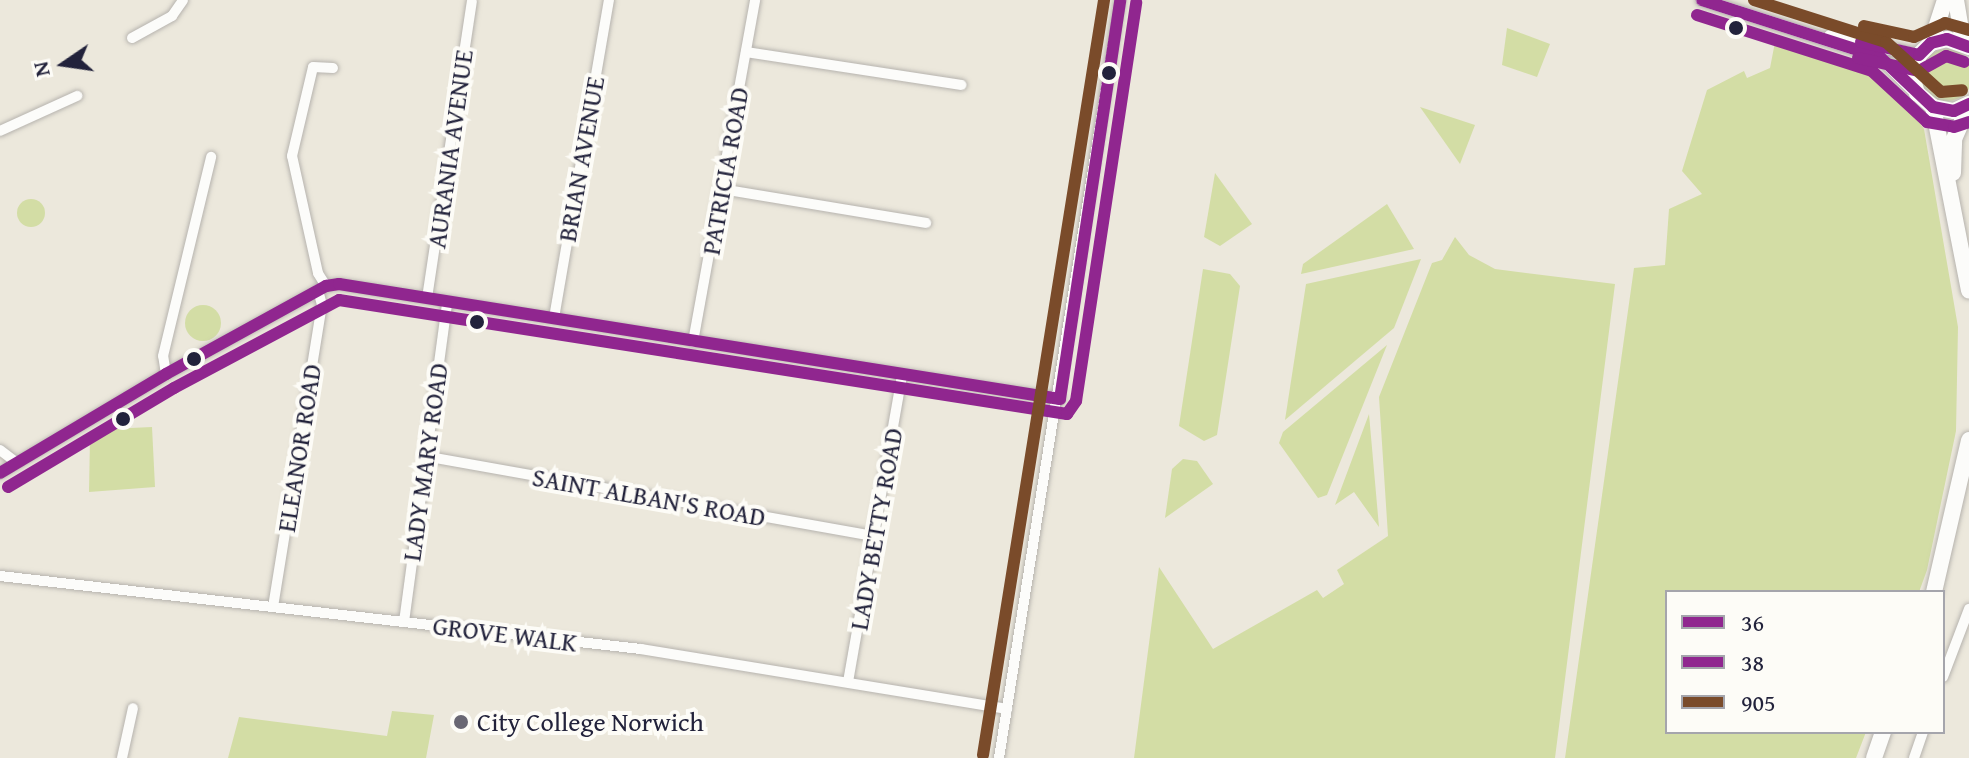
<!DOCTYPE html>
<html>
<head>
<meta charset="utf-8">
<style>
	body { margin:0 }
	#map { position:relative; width:1969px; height:758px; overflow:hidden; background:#ece8dc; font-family:"Gentium Book Plus",serif }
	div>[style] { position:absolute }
	.green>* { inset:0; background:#d3dda5 }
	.round { border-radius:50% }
	.roads { filter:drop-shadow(0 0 2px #b6b3ae) drop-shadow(0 0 2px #b6b3ae) }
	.minor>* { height:10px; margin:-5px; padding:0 5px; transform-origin:5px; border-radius:5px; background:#fcfcfa }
	.tertiary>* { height:12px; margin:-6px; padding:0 6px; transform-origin:6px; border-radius:6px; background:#fcfcfa }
	.trunk>* { height:16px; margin:-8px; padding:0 8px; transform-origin:8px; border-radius:8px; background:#fcfcfa }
	.bus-1>* { height:12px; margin:-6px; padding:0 6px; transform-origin:6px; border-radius:6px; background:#90268f }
	.bus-2>* { height:12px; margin:-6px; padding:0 6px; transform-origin:6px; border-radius:6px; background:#90268f }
	.bus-3>* { height:12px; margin:-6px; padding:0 6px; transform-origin:6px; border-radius:6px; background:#7a4b2a }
	.dots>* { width:22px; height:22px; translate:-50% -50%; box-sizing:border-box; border:4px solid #fdfcf7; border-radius:50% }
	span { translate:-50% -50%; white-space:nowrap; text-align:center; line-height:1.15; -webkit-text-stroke:8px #fdfcf7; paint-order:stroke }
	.street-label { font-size:26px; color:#22223b }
	.poi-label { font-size:26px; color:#22223b }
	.left { translate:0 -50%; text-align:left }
	.legend { position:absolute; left:1665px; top:590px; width:280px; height:144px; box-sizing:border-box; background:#fdfcf7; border:2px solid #a5a5ac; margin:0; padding:10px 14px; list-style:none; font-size:24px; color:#22223b }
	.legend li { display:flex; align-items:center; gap:16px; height:40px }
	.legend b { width:40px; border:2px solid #a5a5ac }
	.north { position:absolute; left:24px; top:24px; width:80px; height:80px; -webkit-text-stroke:6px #fdfcf7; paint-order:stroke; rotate:257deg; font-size:22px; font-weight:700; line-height:32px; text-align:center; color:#22223b }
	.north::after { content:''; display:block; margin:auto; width:28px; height:36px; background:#22223b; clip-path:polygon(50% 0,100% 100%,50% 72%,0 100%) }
</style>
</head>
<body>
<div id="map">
	<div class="green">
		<div style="clip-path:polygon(1507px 28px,1550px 44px,1537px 77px,1502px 65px)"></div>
		<div style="clip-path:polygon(1776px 37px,1890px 79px,1924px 129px,1958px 327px,1956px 431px,1927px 570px,1919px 592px,1667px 592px,1667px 732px,1866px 732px,1856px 758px,1565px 758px,1634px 268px,1665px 265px,1669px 209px,1702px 194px,1682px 171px,1707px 90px,1744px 71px,1747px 78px,1770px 68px)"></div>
		<div class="round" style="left:1921px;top:49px;width:52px;height:52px"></div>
		<div style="clip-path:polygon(1420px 107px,1475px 125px,1460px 164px)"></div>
		<div style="clip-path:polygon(1215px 173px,1252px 224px,1220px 246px,1204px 237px)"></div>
		<div class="round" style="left:17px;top:199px;width:28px;height:28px"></div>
		<div style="clip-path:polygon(1387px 204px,1414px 249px,1301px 274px,1303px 264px)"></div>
		<div style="clip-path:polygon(1455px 237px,1469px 255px,1495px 269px,1615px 284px,1555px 758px,1134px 758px,1159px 567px,1213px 649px,1317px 590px,1323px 598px,1344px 584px,1337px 570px,1388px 536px,1379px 397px,1432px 263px,1442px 260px)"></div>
		<div style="clip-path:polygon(1421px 259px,1394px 328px,1285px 420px,1306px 284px)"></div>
		<div style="clip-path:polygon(1203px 269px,1230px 274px,1240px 286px,1217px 435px,1204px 441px,1179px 426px)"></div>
		<div class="round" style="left:185px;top:305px;width:36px;height:36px"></div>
		<div style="clip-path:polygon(1387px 345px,1327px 495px,1318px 498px,1279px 443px,1283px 432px)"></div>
		<div style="clip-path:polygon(1369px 414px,1379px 527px,1354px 492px,1335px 505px)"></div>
		<div style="clip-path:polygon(152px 427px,155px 487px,89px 492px,90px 438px,109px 429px)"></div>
		<div style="clip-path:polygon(1183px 459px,1197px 461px,1213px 484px,1165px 518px,1172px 469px)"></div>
		<div style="clip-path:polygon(392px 711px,434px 715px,426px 758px,228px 758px,239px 717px,387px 736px)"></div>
	</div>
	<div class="roads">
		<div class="minor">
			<div style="left:132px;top:38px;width:46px;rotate:-28.8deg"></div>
			<div style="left:172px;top:16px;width:19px;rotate:-55deg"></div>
			<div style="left:746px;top:52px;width:218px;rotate:8.7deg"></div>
			<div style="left:0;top:131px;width:85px;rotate:-24.4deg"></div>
			<div style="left:721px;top:189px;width:208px;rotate:9.4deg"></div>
			<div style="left:326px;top:286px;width:15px;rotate:-122deg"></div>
			<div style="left:318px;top:273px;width:120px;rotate:-102.5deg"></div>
			<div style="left:292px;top:156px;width:91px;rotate:-76.7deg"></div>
			<div style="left:313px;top:67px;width:20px;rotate:3deg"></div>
			<div style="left:427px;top:298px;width:300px;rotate:-81.4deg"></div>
			<div style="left:554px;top:318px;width:323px;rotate:-80.2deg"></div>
			<div style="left:693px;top:342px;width:348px;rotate:-79.7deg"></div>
			<div style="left:166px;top:374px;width:18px;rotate:-99deg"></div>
			<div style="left:163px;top:356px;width:205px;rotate:-76.4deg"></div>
			<div style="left:0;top:450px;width:21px;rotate:37deg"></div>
			<div style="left:424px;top:456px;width:457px;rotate:10.1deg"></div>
			<div style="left:0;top:473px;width:193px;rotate:-30.8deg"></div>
			<div style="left:166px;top:374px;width:183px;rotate:-28.8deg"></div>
			<div style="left:326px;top:286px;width:13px;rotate:-9deg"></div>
			<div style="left:339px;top:284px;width:730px;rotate:9.06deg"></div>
			<div style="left:0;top:576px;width:645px;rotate:6.5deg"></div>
			<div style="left:641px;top:649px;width:371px;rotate:9.3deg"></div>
			<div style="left:273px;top:607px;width:306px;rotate:-80.8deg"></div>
			<div style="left:322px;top:305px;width:16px;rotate:-105deg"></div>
			<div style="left:404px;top:622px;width:323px;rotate:-82.3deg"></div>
			<div style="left:1943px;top:677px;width:73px;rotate:-69.1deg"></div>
			<div style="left:848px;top:682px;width:312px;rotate:-80deg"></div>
			<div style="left:122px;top:758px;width:51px;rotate:-77.6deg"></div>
			<div style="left:999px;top:758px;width:768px;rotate:-80.93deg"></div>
			<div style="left:1914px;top:758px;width:28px;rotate:-71deg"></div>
		</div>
		<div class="tertiary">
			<div style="left:1702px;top:0;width:187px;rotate:17.8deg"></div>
			<div style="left:1880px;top:57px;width:49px;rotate:45deg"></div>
			<div style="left:1830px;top:36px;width:91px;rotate:12.1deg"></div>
		</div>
		<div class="trunk">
			<div style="left:1956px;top:0;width:43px;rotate:80.5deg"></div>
			<div style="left:1931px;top:43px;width:45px;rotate:-72deg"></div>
			<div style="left:1969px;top:47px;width:23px;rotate:-160deg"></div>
			<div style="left:1947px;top:39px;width:16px;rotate:166deg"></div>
			<div style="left:1931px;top:43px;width:17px;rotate:135deg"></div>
			<div style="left:1919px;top:55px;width:26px;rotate:103deg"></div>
			<div style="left:1913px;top:80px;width:14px;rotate:73deg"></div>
			<div style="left:1917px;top:93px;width:21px;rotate:41deg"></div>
			<div style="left:1933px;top:107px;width:21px;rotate:11deg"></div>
			<div style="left:1954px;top:111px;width:17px;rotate:-25deg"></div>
			<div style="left:1933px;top:107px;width:187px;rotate:78.9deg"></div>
			<div style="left:1953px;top:173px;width:34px;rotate:-88deg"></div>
			<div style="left:1954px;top:139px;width:37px;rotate:-66deg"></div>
			<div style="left:1934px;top:592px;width:156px;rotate:-77deg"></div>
			<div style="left:1874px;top:758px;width:28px;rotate:-71deg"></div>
		</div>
	</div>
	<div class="bus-1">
		<div style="left:1702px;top:0;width:187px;rotate:17.8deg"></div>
		<div style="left:1880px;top:57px;width:73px;rotate:43.3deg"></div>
		<div style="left:1933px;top:107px;width:21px;rotate:11deg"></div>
		<div style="left:1954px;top:111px;width:17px;rotate:-25deg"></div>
		<div style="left:1861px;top:42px;width:59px;rotate:12.6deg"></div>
		<div style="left:1919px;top:55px;width:17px;rotate:-45deg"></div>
		<div style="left:1931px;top:43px;width:16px;rotate:-14deg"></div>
		<div style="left:1947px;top:39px;width:23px;rotate:20deg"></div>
		<div style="left:0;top:473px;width:193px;rotate:-30.8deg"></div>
		<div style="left:166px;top:374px;width:183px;rotate:-28.8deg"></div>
		<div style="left:326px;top:286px;width:13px;rotate:-9deg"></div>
		<div style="left:339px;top:284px;width:730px;rotate:9.06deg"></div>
		<div style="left:1060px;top:399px;width:403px;rotate:-81.4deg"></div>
	</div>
	<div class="bus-2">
		<div style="left:1697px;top:15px;width:184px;rotate:17.7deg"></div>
		<div style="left:1872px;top:71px;width:75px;rotate:42.8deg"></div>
		<div style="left:1927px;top:122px;width:27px;rotate:10deg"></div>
		<div style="left:1954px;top:127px;width:16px;rotate:-18deg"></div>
		<div style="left:1858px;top:58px;width:62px;rotate:12deg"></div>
		<div style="left:1919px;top:71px;width:31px;rotate:-29deg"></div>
		<div style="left:1946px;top:56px;width:19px;rotate:18deg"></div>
		<div style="left:8px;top:487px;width:193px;rotate:-30.8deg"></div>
		<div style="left:174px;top:388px;width:187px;rotate:-28.1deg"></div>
		<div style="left:339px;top:300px;width:737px;rotate:8.9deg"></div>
		<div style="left:1067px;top:414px;width:16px;rotate:-55deg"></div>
		<div style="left:1076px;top:401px;width:403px;rotate:-81.4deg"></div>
	</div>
	<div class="bus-3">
		<div style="left:1754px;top:0;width:139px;rotate:17.7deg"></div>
		<div style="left:1886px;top:42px;width:74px;rotate:42.3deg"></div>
		<div style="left:1941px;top:92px;width:21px;rotate:-5deg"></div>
		<div style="left:1864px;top:26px;width:51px;rotate:12.4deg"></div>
		<div style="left:1914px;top:37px;width:34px;rotate:-24deg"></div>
		<div style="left:1945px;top:23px;width:25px;rotate:16deg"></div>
		<div style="left:983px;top:755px;width:765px;rotate:-80.89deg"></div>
	</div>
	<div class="dots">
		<div style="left:1736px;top:28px;background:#22223b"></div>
		<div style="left:1109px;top:73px;background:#22223b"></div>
		<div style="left:477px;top:322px;background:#22223b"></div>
		<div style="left:194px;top:359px;background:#22223b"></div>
		<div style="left:123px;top:419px;background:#22223b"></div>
		<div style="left:461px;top:722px;background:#696773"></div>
	</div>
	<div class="street-label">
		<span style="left:450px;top:149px;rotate:-82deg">AURANIA AVENUE</span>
		<span style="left:581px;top:159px;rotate:-80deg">BRIAN AVENUE</span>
		<span style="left:725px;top:171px;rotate:-80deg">PATRICIA ROAD</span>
		<span style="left:299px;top:448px;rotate:-81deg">ELEANOR ROAD</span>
		<span style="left:425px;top:462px;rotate:-82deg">LADY MARY ROAD</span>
		<span style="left:649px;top:497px;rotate:10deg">SAINT ALBAN'S ROAD</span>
		<span style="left:876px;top:529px;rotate:-80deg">LADY BETTY ROAD</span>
		<span style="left:505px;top:634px;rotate:7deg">GROVE WALK</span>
	</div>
	<div class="poi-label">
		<span class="left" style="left:477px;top:722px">City College Norwich</span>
	</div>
	<ul class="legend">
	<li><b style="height:10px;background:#90268f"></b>36</li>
	<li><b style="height:10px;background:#90268f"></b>38</li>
	<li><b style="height:10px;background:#7a4b2a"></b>905</li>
	</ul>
	<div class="north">N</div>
</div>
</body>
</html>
